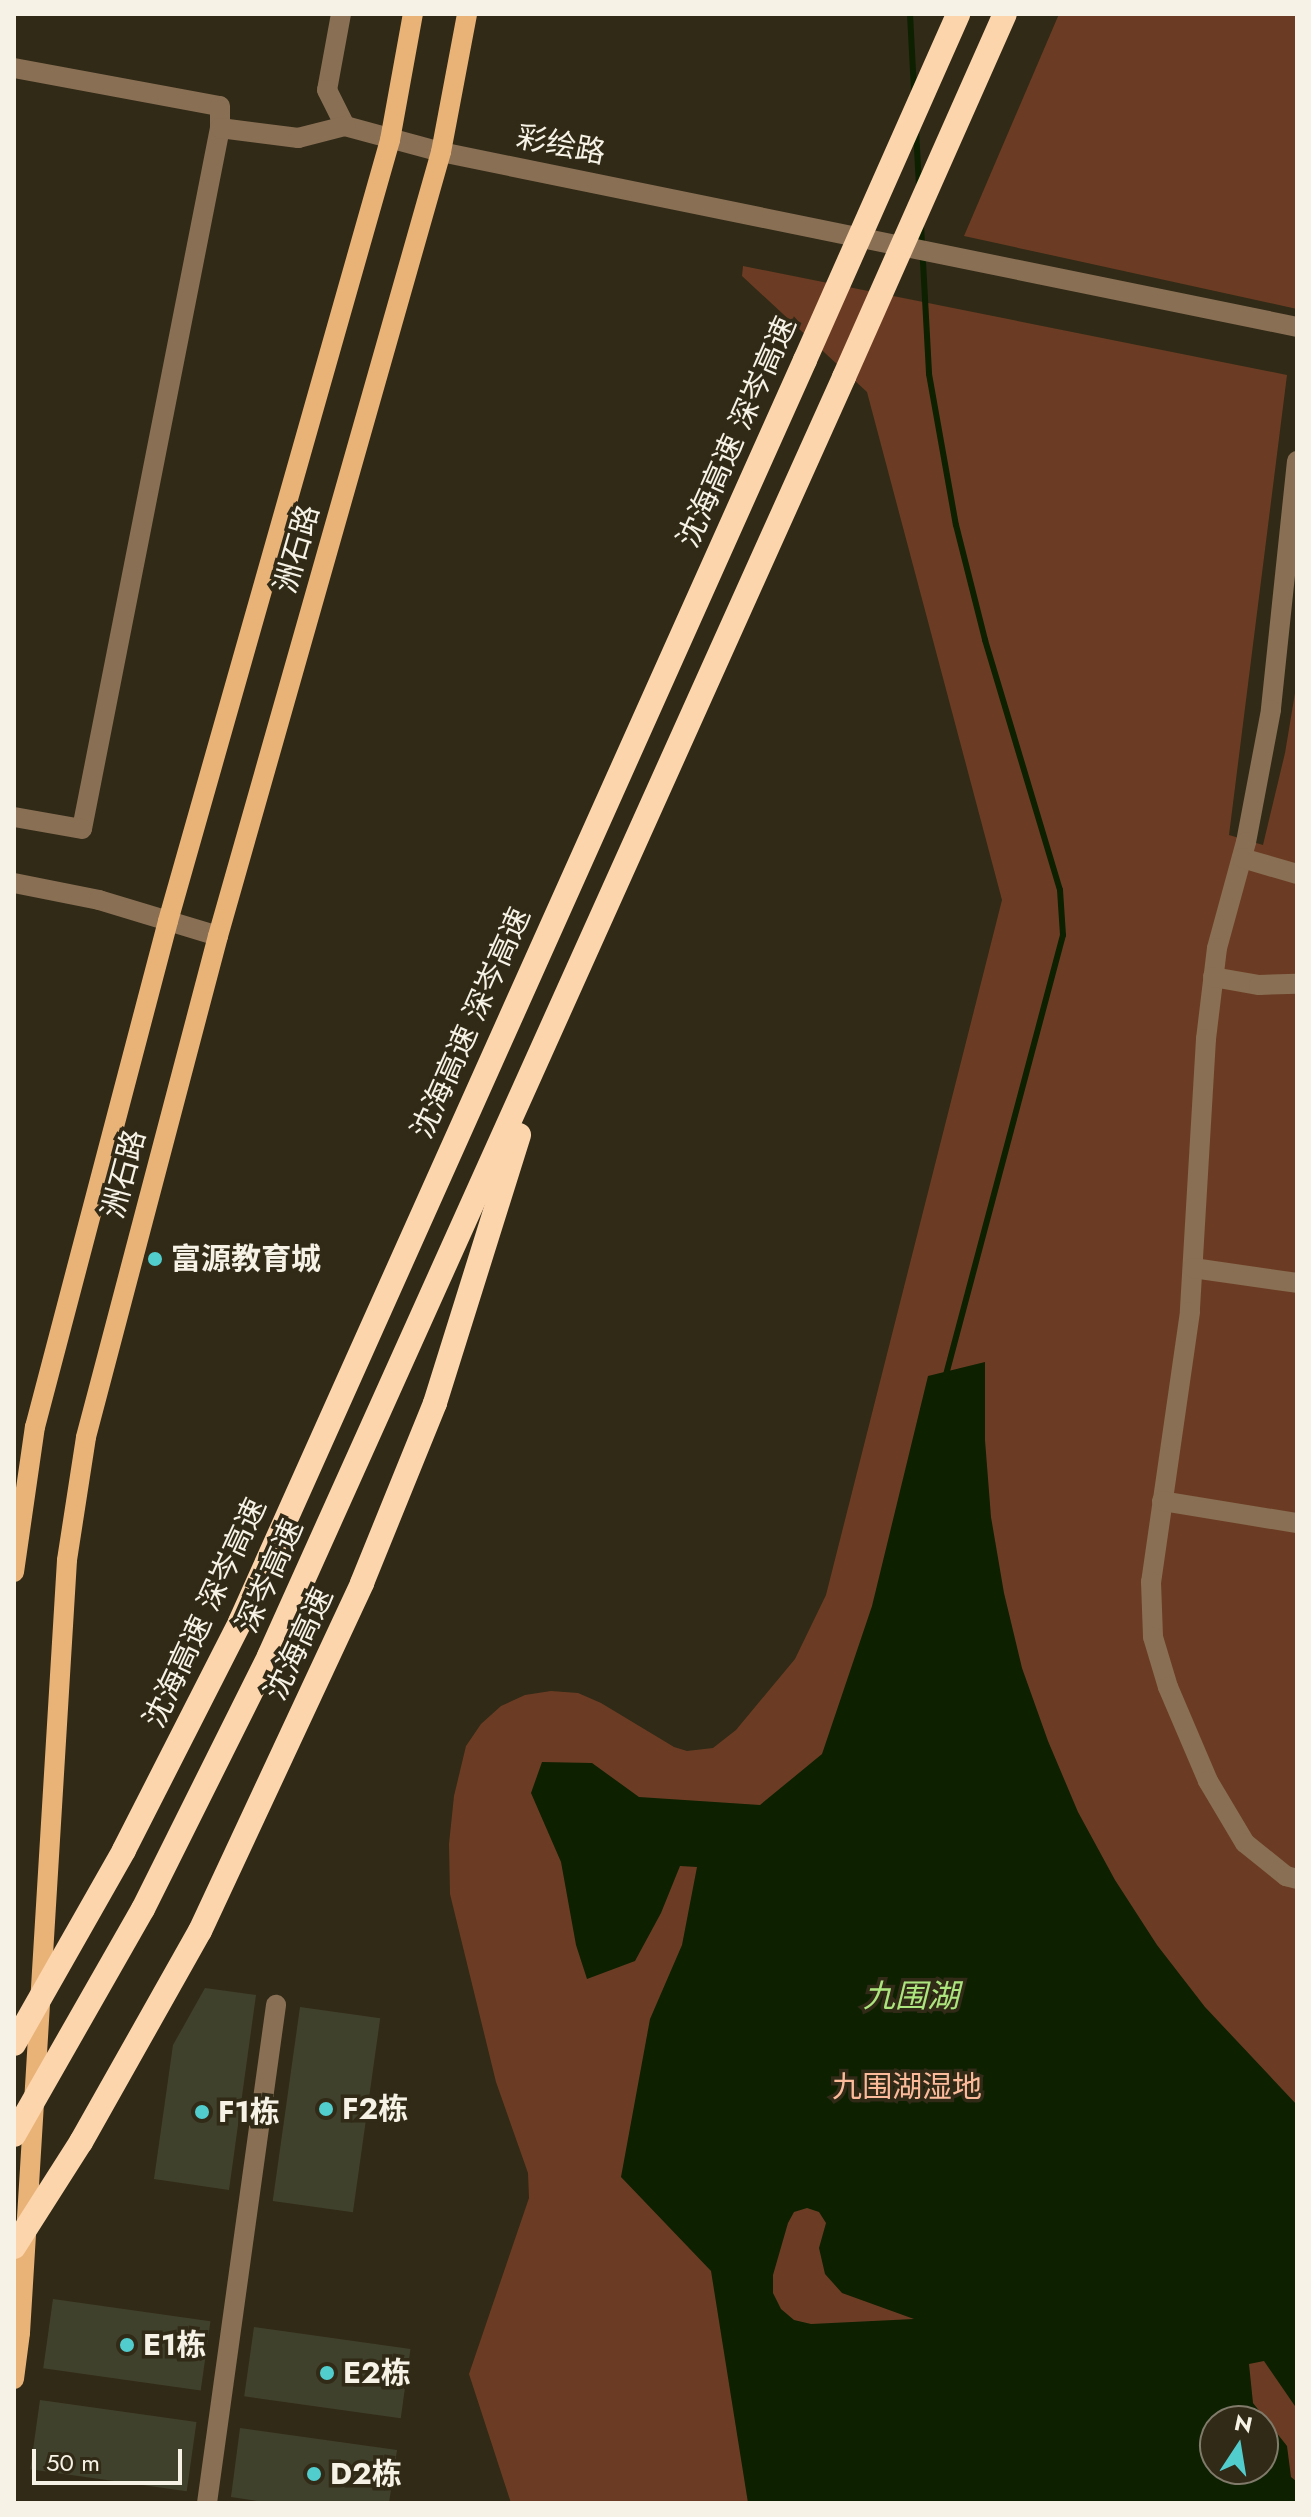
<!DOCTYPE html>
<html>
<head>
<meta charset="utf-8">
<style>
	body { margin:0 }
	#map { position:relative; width:1311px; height:2517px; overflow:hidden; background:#312a17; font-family:Jost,"Noto Sans SC",sans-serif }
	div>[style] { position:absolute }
	.green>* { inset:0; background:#6b3c23 }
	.water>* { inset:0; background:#0d2000 }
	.stream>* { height:6px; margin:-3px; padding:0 3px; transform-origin:3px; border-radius:3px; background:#0d2000 }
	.building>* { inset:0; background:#40412c; transform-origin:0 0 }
	.minor>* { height:20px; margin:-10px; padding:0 10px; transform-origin:10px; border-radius:10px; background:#896f54 }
	.major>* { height:20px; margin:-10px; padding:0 10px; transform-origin:10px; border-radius:10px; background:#e9b378 }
	.highway>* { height:24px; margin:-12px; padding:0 12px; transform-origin:12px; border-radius:12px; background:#fcd5ac }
	.highway-bridge>* { height:24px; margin:-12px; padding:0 12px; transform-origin:12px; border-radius:12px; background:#fcd5ac }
	.dots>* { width:22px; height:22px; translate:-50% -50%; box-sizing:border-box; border:4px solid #312a17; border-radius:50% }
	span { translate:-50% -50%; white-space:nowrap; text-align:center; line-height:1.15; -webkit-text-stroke:7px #312a17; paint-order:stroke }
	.street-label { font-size:30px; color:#f6f2e6 }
	.poi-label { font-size:30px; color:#f6f2e6; font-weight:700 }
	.left { translate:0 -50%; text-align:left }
	.park-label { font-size:30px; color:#fbba9a }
	.water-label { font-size:32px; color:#ace57d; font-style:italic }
	.frame { position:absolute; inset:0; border:16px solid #f6f2e6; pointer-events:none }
	.north { position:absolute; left:1199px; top:2405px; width:80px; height:80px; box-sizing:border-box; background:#312a17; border:2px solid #807a6a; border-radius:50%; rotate:12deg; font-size:22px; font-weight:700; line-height:32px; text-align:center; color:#f6f2e6 }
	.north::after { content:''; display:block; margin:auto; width:28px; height:36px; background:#52cdce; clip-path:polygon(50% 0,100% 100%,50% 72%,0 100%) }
	.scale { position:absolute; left:32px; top:2449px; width:150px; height:36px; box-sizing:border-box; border:4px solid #f6f2e6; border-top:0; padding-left:10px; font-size:24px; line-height:28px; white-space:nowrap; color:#f6f2e6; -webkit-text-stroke:6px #312a17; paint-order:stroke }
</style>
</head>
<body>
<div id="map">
	<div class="green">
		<div style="clip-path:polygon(1059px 14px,1297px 14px,1297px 309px,964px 236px)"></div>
		<div style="clip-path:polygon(evenodd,743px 266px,1287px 375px,1229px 835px,1263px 845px,1285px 753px,1297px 681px,1297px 2503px,511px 2503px,469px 2374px,529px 2198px,528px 2173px,496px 2082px,450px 1894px,449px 1844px,454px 1796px,466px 1746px,481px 1724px,501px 1706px,525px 1695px,551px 1691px,578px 1693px,601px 1703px,674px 1747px,687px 1751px,713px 1748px,736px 1730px,795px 1659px,826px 1595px,1002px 900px,867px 392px,742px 276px,743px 266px,1215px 2421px,1263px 2421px,1263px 2469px,1215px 2469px,1215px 2421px)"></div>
	</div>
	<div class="water">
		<div style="clip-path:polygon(evenodd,985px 1362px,985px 1440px,991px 1517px,1004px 1593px,1022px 1668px,1048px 1741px,1078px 1812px,1115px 1880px,1157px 1945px,1205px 2007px,1297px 2105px,1297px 2409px,1264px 2361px,1249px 2364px,1253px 2403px,1287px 2446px,1291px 2477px,1297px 2482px,1297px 2503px,748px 2503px,711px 2271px,621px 2177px,650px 2019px,682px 1945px,697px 1867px,680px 1866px,661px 1913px,635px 1961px,587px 1979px,576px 1945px,561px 1862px,531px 1793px,542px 1762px,592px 1763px,639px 1797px,760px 1805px,822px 1754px,872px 1606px,928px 1376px,985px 1362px,807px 2208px,819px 2212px,826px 2223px,819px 2248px,825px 2274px,842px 2293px,914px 2319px,811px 2324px,794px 2320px,781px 2309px,773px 2293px,773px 2275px,788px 2223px,794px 2212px,807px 2208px,985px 1362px,1215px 2421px,1263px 2421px,1263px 2469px,1215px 2469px,1215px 2421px)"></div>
	</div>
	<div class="stream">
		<div style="left:910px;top:14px;width:76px;rotate:87deg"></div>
		<div style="left:916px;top:129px;width:57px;rotate:87deg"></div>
		<div style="left:921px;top:225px;width:149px;rotate:86.9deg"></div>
		<div style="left:929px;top:374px;width:153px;rotate:79.9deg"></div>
		<div style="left:956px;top:525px;width:119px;rotate:75.8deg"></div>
		<div style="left:985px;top:640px;width:261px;rotate:73.3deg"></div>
		<div style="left:1060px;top:890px;width:45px;rotate:86.2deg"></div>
		<div style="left:1063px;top:935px;width:457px;rotate:104.9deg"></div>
	</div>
	<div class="building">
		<div style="clip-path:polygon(205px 1988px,256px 1995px,229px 2190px,154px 2179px,173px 2045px)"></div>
		<div style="left:300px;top:2007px;width:81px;height:196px;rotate:8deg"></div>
		<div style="left:53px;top:2299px;width:159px;height:70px;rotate:8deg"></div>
		<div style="left:254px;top:2327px;width:158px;height:70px;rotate:8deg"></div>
		<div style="left:40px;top:2400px;width:158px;height:70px;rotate:8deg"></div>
		<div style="clip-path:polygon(240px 2428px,397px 2450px,389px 2503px,271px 2503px,231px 2497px)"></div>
	</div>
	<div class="minor">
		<div style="left:341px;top:14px;width:77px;rotate:100.4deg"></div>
		<div style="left:327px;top:90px;width:40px;rotate:63.4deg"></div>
		<div style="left:14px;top:68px;width:209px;rotate:10.5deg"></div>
		<div style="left:220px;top:106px;width:22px;rotate:90deg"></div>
		<div style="left:220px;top:128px;width:714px;rotate:101.14deg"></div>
		<div style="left:82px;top:829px;width:69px;rotate:-170deg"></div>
		<div style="left:345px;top:126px;width:99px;rotate:15.2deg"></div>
		<div style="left:441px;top:152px;width:874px;rotate:11.55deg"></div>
		<div style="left:220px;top:128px;width:79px;rotate:7.3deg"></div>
		<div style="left:298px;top:138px;width:49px;rotate:-14.3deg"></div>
		<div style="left:1297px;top:461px;width:250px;rotate:96deg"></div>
		<div style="left:1271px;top:710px;width:134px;rotate:100.7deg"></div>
		<div style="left:1246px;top:842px;width:110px;rotate:105.3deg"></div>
		<div style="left:1217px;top:948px;width:92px;rotate:96.9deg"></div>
		<div style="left:1206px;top:1039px;width:273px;rotate:93.4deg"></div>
		<div style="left:1190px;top:1312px;width:273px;rotate:98.2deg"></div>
		<div style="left:1151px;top:1582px;width:55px;rotate:87.9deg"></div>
		<div style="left:1153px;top:1637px;width:52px;rotate:73.3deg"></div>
		<div style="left:1168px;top:1687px;width:102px;rotate:66.9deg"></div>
		<div style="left:1208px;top:1781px;width:72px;rotate:59.2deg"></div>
		<div style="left:1245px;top:1843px;width:53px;rotate:38.8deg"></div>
		<div style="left:1286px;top:1876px;width:11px;rotate:15deg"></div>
		<div style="left:1242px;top:858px;width:57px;rotate:16.2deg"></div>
		<div style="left:14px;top:883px;width:87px;rotate:11.3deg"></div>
		<div style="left:99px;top:900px;width:124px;rotate:16.8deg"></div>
		<div style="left:1213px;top:977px;width:47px;rotate:9.9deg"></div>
		<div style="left:1259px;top:985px;width:38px;rotate:-2deg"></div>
		<div style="left:1193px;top:1268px;width:105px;rotate:8.2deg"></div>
		<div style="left:1162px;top:1501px;width:137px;rotate:9.3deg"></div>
		<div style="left:207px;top:2503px;width:503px;rotate:-82.11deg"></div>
	</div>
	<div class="major">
		<div style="left:14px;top:1572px;width:147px;rotate:-81.8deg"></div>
		<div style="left:35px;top:1427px;width:523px;rotate:-75.27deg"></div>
		<div style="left:168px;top:921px;width:812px;rotate:-74.13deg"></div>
		<div style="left:390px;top:140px;width:128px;rotate:-79.7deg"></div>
		<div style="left:14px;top:2379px;width:46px;rotate:-82.6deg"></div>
		<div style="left:20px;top:2333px;width:774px;rotate:-86.52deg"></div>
		<div style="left:67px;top:1560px;width:124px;rotate:-81.2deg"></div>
		<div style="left:86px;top:1437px;width:518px;rotate:-75.24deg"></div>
		<div style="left:218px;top:936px;width:815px;rotate:-74.12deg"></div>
		<div style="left:441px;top:152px;width:140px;rotate:-79.3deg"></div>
	</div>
	<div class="highway">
		<div style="left:124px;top:1850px;width:256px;rotate:-63deg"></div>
		<div style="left:240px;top:1622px;width:1383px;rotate:-65.88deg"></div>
		<div style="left:143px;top:1909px;width:283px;rotate:-63.5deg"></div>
		<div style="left:269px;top:1656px;width:1402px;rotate:-65.79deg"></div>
		<div style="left:81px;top:2142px;width:242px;rotate:-60.6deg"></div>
		<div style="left:200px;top:1931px;width:384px;rotate:-65deg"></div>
		<div style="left:362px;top:1583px;width:194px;rotate:-67.9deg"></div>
		<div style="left:435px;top:1403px;width:281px;rotate:-72.6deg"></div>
	</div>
	<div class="highway-bridge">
		<div style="left:805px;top:360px;width:378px;rotate:-66.1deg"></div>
		<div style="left:844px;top:377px;width:397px;rotate:-66.1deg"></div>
		<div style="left:14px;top:2044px;width:223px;rotate:-60.4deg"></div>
		<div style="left:14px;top:2135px;width:260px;rotate:-60.3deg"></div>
		<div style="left:14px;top:2247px;width:125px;rotate:-57.5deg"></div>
	</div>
	<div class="dots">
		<div style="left:155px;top:1259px;background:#52cdce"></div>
		<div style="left:326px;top:2109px;background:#52cdce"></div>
		<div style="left:202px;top:2112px;background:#52cdce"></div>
		<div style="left:127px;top:2345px;background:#52cdce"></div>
		<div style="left:327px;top:2373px;background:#52cdce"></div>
		<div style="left:314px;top:2474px;background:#52cdce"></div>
	</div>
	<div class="street-label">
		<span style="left:561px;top:145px;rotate:11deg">彩绘路</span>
		<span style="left:737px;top:432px;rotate:-66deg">沈海高速 深岑高速</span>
		<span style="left:297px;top:549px;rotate:-74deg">洲石路</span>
		<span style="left:471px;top:1023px;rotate:-66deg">沈海高速 深岑高速</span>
		<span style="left:124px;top:1174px;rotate:-75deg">洲石路</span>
		<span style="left:270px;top:1576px;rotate:-66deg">深岑高速</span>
		<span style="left:205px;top:1613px;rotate:-65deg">沈海高速 深岑高速</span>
		<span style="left:299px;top:1644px;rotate:-65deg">沈海高速</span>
	</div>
	<div class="poi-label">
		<span class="left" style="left:171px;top:1259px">富源教育城</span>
		<span class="left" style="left:342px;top:2109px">F2栋</span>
		<span class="left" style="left:218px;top:2112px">F1栋</span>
		<span class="left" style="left:143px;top:2345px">E1栋</span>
		<span class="left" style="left:343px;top:2373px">E2栋</span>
		<span class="left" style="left:330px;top:2474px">D2栋</span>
	</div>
	<div class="park-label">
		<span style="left:907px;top:2087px">九围湖湿地</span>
	</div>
	<div class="water-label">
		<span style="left:911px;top:1996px">九围湖</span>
	</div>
	<div class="frame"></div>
	<div class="north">N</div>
	<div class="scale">50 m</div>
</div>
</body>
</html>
